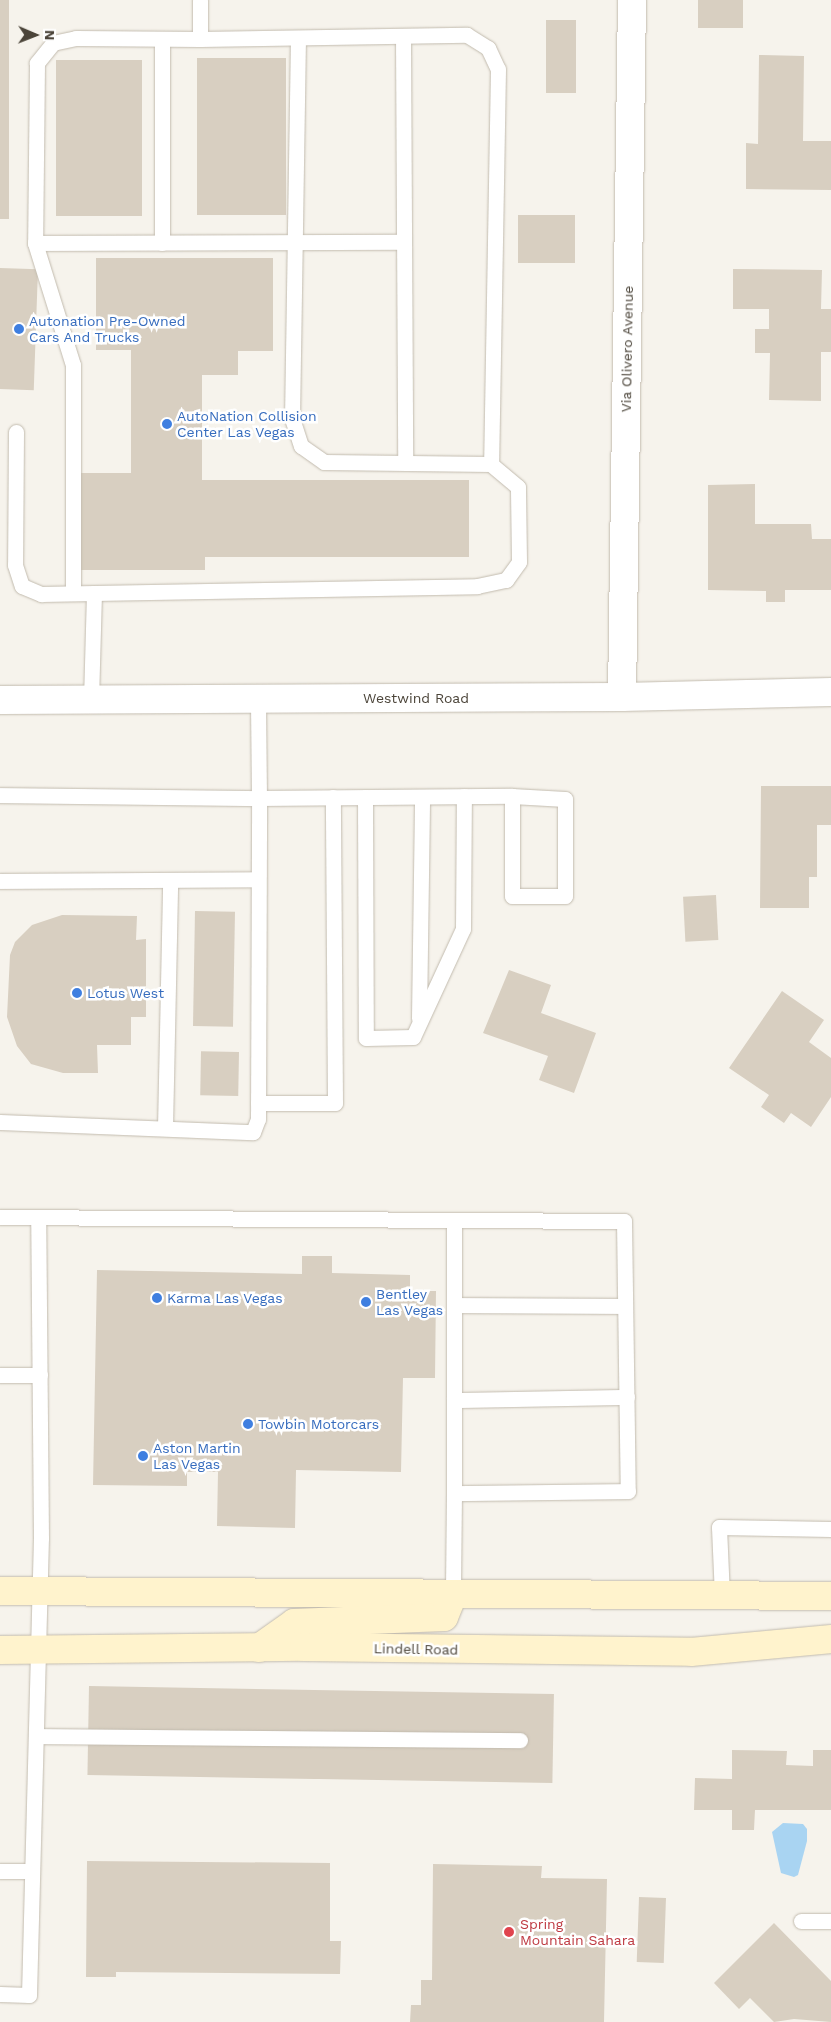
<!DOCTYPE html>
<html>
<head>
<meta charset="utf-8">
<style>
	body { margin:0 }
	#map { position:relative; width:831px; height:2022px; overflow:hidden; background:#f6f3ec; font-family:"Work Sans",sans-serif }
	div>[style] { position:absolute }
	.water>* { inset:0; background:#a9d4f2 }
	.building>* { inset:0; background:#d8cfc1; transform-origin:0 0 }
	.roads { filter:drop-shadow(0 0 1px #c2bbae) drop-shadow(0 0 1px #c2bbae) }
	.lane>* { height:15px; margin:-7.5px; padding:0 7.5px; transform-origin:7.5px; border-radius:7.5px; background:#fff }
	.street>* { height:28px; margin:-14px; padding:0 14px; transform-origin:14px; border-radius:14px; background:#fff }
	.secondary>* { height:28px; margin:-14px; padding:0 14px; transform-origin:14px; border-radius:14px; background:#fff3cd }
	.dots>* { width:14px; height:14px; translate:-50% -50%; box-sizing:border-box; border:2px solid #fff; border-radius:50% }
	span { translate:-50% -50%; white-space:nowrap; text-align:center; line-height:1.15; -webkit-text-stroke:5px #fff; paint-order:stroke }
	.shop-label { font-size:14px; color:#366cbe }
	.left { translate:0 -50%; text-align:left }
	.street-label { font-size:14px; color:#4b4439 }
	.health-label { font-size:14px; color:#be3a42 }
	.north { position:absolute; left:10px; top:10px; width:50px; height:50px; -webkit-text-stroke:4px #fff; paint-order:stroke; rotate:91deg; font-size:14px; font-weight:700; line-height:20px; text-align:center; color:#4b4439 }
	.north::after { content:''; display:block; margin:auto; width:18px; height:22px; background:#4b4439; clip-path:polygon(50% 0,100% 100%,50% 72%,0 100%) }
</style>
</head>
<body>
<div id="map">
	<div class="water">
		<div style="clip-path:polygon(783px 1823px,803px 1824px,807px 1829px,807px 1841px,798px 1875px,794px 1877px,781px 1873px,772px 1832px)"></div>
	</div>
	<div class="building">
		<div style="left:0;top:0;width:9px;height:219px"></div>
		<div style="left:698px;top:0;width:45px;height:28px"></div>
		<div style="left:546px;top:20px;width:30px;height:73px"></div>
		<div style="clip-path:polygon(759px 55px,804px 56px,803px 141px,831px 141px,831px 190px,746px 189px,746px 143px,758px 144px)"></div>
		<div style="left:197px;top:58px;width:89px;height:157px"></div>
		<div style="left:56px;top:60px;width:86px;height:156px"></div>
		<div style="left:575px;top:215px;width:48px;height:57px;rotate:90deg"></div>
		<div style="clip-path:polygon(96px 258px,273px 258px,273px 351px,238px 351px,238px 375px,202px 375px,202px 480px,469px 480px,469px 557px,205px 557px,205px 570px,77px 570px,77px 473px,131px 473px,131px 350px,96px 350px)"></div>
		<div style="left:0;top:268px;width:38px;height:121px;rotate:2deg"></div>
		<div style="clip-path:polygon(733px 269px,822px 270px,821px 309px,831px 309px,831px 352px,821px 352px,821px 401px,769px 400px,770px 353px,755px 353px,755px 329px,769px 329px,769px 309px,733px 309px)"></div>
		<div style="clip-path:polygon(755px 484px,755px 524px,811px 524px,812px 539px,831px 539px,831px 590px,785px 590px,785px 602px,766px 602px,766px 591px,708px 590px,708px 485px)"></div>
		<div style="clip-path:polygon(761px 786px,831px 786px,831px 825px,817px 825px,817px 877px,809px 877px,809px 908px,760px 908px)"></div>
		<div style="left:716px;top:895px;width:45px;height:33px;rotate:87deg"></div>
		<div style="left:195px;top:911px;width:40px;height:115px;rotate:1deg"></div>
		<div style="clip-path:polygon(62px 915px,137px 916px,136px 940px,146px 939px,146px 1017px,131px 1017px,131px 1045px,97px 1045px,98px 1073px,63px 1073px,31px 1064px,17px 1046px,7px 1017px,10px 955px,15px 942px,32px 925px)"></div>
		<div style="clip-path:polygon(509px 970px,551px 985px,541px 1013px,596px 1033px,574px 1093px,539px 1080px,548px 1056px,483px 1033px)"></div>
		<div style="clip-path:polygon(782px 991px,824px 1020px,809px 1042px,831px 1058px,831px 1097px,811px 1127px,791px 1113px,784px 1123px,761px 1107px,769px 1095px,729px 1068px)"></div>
		<div style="left:239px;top:1052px;width:44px;height:38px;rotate:91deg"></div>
		<div style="clip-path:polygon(302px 1256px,332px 1256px,332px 1273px,410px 1275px,410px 1291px,436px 1291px,435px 1378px,403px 1378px,401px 1472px,296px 1470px,295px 1528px,217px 1526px,218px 1472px,187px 1472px,187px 1486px,93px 1485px,97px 1270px,302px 1274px)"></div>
		<div style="left:89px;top:1686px;width:465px;height:89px;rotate:1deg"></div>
		<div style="clip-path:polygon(732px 1750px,787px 1751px,786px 1765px,813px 1766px,813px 1750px,831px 1750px,831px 1810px,755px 1810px,754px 1830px,732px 1830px,732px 1810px,694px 1810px,695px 1778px,732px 1779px)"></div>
		<div style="clip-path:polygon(87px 1861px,330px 1863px,330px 1941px,341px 1941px,340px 1974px,116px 1972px,116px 1977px,86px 1977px)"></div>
		<div style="clip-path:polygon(433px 1864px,542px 1866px,541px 1878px,607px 1879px,604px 2022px,410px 2022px,411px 2005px,421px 2005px,421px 1980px,432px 1980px)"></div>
		<div style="left:639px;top:1897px;width:27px;height:65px;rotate:2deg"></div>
		<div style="clip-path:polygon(774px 1923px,831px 1981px,831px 2022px,794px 2019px,774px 2022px,750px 1998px,739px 2009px,714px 1983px)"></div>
	</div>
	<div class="roads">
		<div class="lane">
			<div style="left:200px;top:0;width:39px;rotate:90deg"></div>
			<div style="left:200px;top:39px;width:267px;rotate:-0.9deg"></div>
			<div style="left:467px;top:35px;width:25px;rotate:32deg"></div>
			<div style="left:488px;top:48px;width:23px;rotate:65deg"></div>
			<div style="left:498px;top:69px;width:395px;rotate:91deg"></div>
			<div style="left:491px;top:464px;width:167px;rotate:-179.3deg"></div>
			<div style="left:324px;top:462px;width:28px;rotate:-145deg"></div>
			<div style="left:301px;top:446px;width:28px;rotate:-108deg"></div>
			<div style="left:292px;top:419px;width:381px;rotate:-89.1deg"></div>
			<div style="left:403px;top:36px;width:427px;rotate:89.7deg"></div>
			<div style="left:200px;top:39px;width:124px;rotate:-179.5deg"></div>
			<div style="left:76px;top:38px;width:24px;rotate:168deg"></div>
			<div style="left:53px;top:43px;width:26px;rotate:129deg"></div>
			<div style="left:37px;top:63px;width:180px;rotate:90.6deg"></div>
			<div style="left:35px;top:243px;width:368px;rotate:-0.2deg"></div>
			<div style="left:35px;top:243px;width:128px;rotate:72.7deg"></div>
			<div style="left:73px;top:365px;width:228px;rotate:90deg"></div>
			<div style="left:162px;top:243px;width:204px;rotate:-90deg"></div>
			<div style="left:16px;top:432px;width:133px;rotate:90.4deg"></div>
			<div style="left:15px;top:565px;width:22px;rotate:72deg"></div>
			<div style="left:22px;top:586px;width:21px;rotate:23deg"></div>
			<div style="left:41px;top:594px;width:53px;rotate:-1.1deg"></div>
			<div style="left:94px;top:593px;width:107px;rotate:91.6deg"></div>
			<div style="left:94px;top:593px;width:383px;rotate:-1deg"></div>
			<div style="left:477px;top:586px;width:30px;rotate:-12deg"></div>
			<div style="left:506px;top:580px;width:22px;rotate:-54deg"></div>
			<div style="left:519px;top:562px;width:75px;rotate:-90.8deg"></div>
			<div style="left:518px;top:487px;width:35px;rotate:-140deg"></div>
			<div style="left:0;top:795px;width:259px;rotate:0.7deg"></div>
			<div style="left:259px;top:798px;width:99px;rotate:-90.6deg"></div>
			<div style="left:365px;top:797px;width:241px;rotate:89.8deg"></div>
			<div style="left:366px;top:1038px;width:47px;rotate:-1.2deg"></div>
			<div style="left:413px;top:1037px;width:119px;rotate:-65.2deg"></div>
			<div style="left:463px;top:929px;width:133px;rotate:-89.6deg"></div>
			<div style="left:0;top:881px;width:258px;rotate:-0.4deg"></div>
			<div style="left:419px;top:1018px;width:221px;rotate:-89.2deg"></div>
			<div style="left:258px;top:1103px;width:77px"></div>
			<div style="left:335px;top:1103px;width:306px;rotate:-90.4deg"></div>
			<div style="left:0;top:1122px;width:253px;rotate:2.3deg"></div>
			<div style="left:253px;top:1132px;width:14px;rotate:-69deg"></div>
			<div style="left:258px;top:1119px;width:321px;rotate:-89.8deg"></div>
			<div style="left:259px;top:798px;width:253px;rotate:-0.5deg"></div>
			<div style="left:512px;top:796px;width:53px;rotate:3.2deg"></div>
			<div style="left:565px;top:799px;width:97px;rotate:90deg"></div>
			<div style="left:565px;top:896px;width:53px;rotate:180deg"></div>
			<div style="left:512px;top:896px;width:100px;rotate:-90deg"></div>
			<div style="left:165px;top:1128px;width:248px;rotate:-88.8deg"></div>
			<div style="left:0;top:1217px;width:624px;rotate:0.37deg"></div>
			<div style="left:624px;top:1221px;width:270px;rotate:89.2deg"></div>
			<div style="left:628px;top:1491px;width:174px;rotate:179.3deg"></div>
			<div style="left:454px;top:1493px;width:102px;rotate:90.6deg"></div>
			<div style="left:454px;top:1305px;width:171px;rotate:0.3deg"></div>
			<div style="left:0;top:1375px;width:40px"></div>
			<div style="left:454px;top:1400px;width:173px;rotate:-1deg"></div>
			<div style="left:454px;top:1493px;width:273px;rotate:-90deg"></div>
			<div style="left:722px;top:1596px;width:69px;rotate:-92.5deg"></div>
			<div style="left:719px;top:1527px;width:112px;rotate:1deg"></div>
			<div style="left:36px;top:1736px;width:484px;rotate:0.5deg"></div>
			<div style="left:0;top:1871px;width:32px"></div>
			<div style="left:801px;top:1921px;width:30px"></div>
			<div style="left:0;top:1994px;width:29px;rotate:2deg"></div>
			<div style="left:29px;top:1995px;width:457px;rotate:-88.5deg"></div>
			<div style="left:41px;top:1538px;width:321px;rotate:-90.5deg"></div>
		</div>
		<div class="street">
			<div style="left:622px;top:697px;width:697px;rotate:-89.18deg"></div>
			<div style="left:0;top:700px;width:622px;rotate:-0.28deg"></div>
			<div style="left:622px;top:697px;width:209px;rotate:-1.4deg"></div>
		</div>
		<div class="secondary">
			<div style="left:0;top:1591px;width:831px;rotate:0.34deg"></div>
			<div style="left:259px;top:1648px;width:43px;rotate:-35.5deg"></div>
			<div style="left:294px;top:1623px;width:150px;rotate:-2.3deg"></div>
			<div style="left:444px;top:1617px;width:24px;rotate:-68deg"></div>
			<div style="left:0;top:1650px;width:304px;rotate:-0.6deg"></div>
			<div style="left:304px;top:1647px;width:387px;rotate:0.7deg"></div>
			<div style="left:691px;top:1652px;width:141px;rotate:-5.3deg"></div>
		</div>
	</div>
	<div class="dots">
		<div style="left:19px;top:329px;background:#3f7fe0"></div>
		<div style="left:167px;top:424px;background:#3f7fe0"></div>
		<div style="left:77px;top:993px;background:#3f7fe0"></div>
		<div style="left:157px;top:1298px;background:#3f7fe0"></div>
		<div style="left:366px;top:1302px;background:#3f7fe0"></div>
		<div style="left:248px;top:1424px;background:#3f7fe0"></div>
		<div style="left:143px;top:1456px;background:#3f7fe0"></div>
		<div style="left:509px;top:1932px;background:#e0444e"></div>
	</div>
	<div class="shop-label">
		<span class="left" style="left:29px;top:329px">Autonation Pre-Owned<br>Cars And Trucks</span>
		<span class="left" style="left:177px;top:424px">AutoNation Collision<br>Center Las Vegas</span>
		<span class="left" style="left:87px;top:993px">Lotus West</span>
		<span class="left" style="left:376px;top:1302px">Bentley<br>Las Vegas</span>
		<span class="left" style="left:167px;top:1298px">Karma Las Vegas</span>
		<span class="left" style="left:258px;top:1424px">Towbin Motorcars</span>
		<span class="left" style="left:153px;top:1456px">Aston Martin<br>Las Vegas</span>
	</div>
	<div class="street-label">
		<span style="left:627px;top:349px;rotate:-89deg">Via Olivero Avenue</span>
		<span style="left:416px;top:698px">Westwind Road</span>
		<span style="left:416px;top:1649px;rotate:1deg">Lindell Road</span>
	</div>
	<div class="health-label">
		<span class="left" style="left:520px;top:1932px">Spring<br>Mountain Sahara</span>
	</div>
	<div class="north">N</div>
</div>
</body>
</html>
